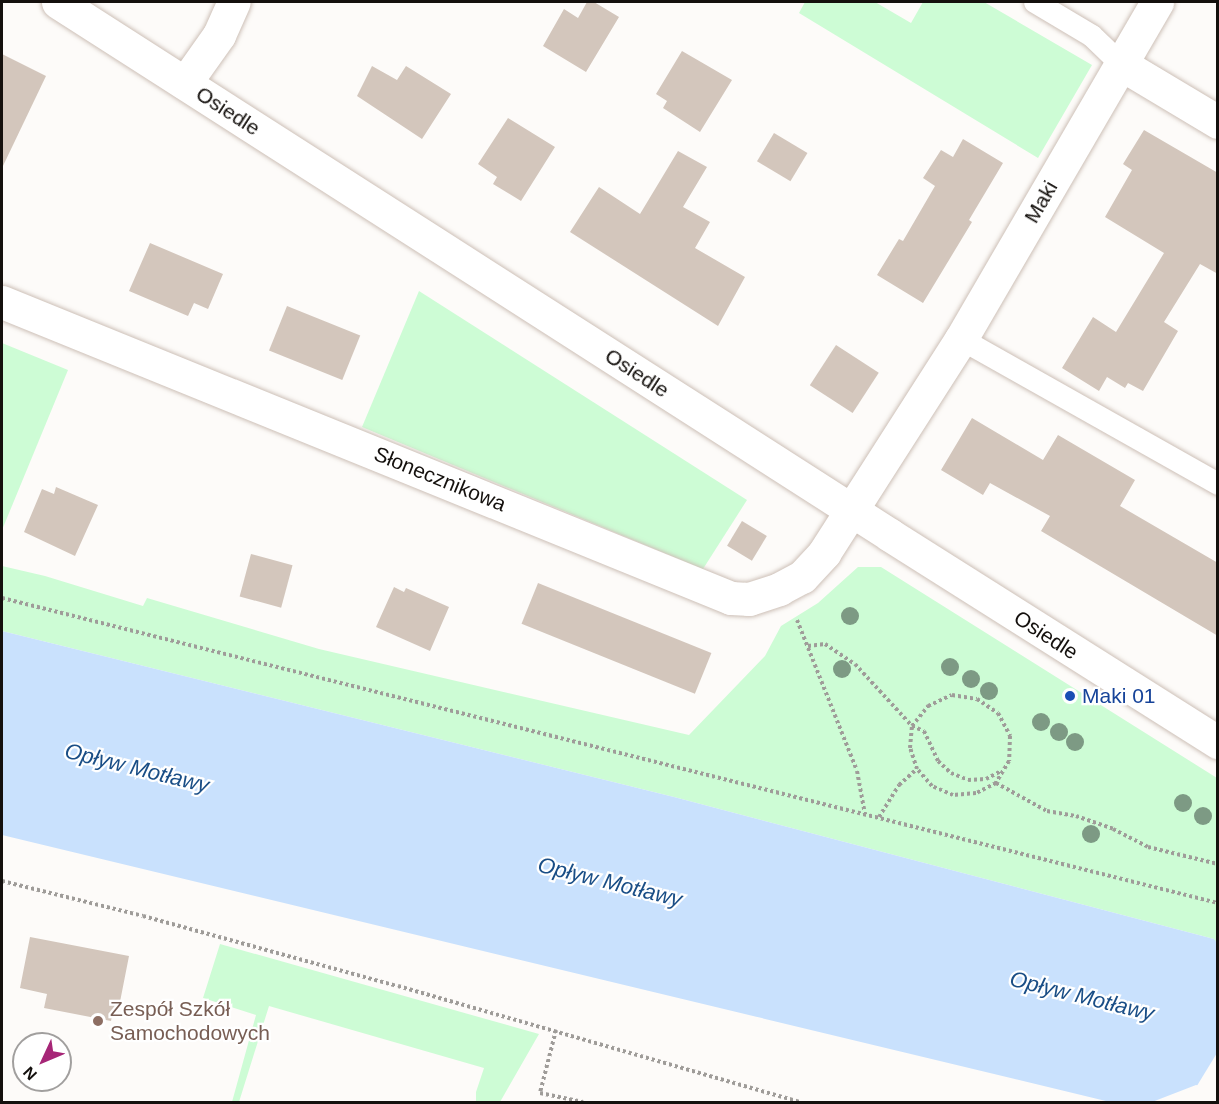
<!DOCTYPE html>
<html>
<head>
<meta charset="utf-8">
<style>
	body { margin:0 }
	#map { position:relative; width:1219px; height:1104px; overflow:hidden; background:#fdfbf9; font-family:Arial,sans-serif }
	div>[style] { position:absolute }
	.green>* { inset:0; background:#cdfcd5 }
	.water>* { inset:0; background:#c9e1fd }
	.pier>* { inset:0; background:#fdfbf9 }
	.building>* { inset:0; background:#d3c6bc; transform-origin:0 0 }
	.path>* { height:4px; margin-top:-2px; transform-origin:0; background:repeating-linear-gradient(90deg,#9f9c99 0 3px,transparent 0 6px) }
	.roads { filter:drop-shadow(0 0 2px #cdc0b7) drop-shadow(0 0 2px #cdc0b7) }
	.service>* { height:22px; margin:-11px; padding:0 11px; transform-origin:11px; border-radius:11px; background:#fff }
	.minor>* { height:33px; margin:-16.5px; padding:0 16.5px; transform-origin:16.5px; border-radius:16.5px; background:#fff }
	.tertiary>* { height:33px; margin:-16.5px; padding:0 16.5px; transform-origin:16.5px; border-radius:16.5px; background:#fff }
	.trees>* { width:18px; height:18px; margin:-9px; border-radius:50%; background:#7d9a84 }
	.dots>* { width:16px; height:16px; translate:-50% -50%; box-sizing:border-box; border:3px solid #fff; border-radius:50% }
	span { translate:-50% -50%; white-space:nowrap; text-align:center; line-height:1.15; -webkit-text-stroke:4.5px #fff; paint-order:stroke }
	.street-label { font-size:21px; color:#14100d }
	.transit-label { font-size:21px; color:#164399 }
	.left { translate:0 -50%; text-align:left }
	.education-label { font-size:21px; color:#785e54 }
	.water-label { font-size:22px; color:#1a4e86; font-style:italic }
	.frame { position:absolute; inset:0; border:3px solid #14100d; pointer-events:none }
	.north { position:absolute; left:12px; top:1032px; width:60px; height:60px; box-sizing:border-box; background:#fff; border:2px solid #a19f9e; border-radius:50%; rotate:226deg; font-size:16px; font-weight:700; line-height:24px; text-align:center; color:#14100d }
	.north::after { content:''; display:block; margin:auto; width:21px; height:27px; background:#a62677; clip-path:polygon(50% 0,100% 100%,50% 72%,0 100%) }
</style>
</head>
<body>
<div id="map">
	<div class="green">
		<div style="clip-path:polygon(805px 2px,875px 2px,911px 23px,923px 2px,984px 2px,1092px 65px,1038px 158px,799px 13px)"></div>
		<div style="clip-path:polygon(419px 291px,747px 500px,703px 569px,362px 427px)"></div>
		<div style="clip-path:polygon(2px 343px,68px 370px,2px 530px)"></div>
		<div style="clip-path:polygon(2px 566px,45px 576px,143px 606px,147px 598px,319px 649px,689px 735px,765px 656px,781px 626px,818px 603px,858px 567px,881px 567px,1217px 778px,1217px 944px,1214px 939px,674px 797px,2px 631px)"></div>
		<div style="clip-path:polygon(220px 944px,539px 1034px,500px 1102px,476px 1102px,476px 1092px,484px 1068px,269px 1006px,239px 1102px,232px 1102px,256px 1015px,203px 998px)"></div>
	</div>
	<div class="water">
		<div style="clip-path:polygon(2px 631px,674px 797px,1214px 939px,1218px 944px,1217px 1090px,1196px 1085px,1152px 1102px,1110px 1102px,2px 835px)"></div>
	</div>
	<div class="pier">
		<div style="clip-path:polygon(1217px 1053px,1218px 1093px,1195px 1089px)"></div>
	</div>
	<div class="building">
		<div style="clip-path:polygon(587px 2px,594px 2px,619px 17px,586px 72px,543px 46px,564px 9px,578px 18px)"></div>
		<div style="clip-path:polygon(682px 51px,732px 80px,700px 132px,663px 108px,667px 101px,656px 94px)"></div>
		<div style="clip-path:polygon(2px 54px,46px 76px,2px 168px)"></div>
		<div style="clip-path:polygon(372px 66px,397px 80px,406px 66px,451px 94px,422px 139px,357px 96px)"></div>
		<div style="clip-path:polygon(508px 118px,555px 147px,521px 201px,493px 184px,497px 177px,478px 164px)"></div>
		<div style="clip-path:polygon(1144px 130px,1218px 173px,1218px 274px,1200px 264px,1164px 322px,1178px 331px,1143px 391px,1128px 383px,1125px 388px,1107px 377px,1099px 391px,1062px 368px,1093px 317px,1116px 332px,1164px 253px,1105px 217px,1132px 170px,1123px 164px)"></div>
		<div style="left:774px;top:133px;width:39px;height:33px;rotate:31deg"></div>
		<div style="clip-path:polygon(963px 139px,1003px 163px,969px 220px,972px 222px,923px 303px,877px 275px,899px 239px,903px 241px,935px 186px,923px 178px,941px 150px,953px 157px)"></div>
		<div style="clip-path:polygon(678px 151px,707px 167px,683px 207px,710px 222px,695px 248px,745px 277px,718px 326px,570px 232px,599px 187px,640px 214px)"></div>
		<div style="clip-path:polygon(150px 243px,223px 274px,208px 309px,194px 303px,188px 316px,129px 291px)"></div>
		<div style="left:287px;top:306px;width:79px;height:48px;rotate:22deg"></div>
		<div style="left:836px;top:345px;width:51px;height:48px;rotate:33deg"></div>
		<div style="clip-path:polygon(972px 418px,1043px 460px,1058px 435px,1135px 480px,1120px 506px,1218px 563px,1218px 636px,1041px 531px,1050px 516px,990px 483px,983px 495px,941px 470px)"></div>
		<div style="clip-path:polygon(56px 487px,98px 505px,75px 556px,24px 532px,42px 489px,54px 494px)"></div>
		<div style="left:742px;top:521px;width:29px;height:29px;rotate:31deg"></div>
		<div style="left:251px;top:554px;width:43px;height:44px;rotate:15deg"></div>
		<div style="left:538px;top:583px;width:187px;height:44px;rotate:22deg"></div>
		<div style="clip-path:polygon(394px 587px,404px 592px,406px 588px,449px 607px,430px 651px,376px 627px)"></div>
		<div style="clip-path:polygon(30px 937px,129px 956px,118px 1012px,113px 1011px,111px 1021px,44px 1008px,47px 994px,20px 988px)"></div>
	</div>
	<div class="path">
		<div style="left:2px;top:598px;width:1254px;rotate:14.08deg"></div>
		<div style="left:797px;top:620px;width:162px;rotate:68.3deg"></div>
		<div style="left:857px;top:771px;width:44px;rotate:79.5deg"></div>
		<div style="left:808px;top:646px;width:17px;rotate:-7deg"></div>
		<div style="left:825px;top:644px;width:36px;rotate:34deg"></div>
		<div style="left:855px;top:664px;width:84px;rotate:47.4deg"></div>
		<div style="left:912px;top:726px;width:13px;rotate:23deg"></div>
		<div style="left:924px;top:731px;width:33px;rotate:65deg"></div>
		<div style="left:938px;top:761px;width:18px;rotate:43deg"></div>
		<div style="left:951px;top:773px;width:18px;rotate:22deg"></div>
		<div style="left:968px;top:780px;width:18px;rotate:-3deg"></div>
		<div style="left:986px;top:779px;width:17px;rotate:-28deg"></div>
		<div style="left:952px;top:695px;width:25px;rotate:9deg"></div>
		<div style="left:977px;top:699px;width:25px;rotate:34deg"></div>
		<div style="left:998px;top:713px;width:26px;rotate:62deg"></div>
		<div style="left:1010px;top:736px;width:25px;rotate:92deg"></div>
		<div style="left:1009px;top:761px;width:26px;rotate:121deg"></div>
		<div style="left:996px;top:783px;width:22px;rotate:153deg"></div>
		<div style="left:976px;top:793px;width:23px;rotate:175deg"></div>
		<div style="left:953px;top:795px;width:23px;rotate:-157deg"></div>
		<div style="left:932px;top:786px;width:23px;rotate:-131deg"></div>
		<div style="left:917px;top:769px;width:22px;rotate:-108deg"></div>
		<div style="left:910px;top:748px;width:22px;rotate:-85deg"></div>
		<div style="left:912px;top:726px;width:26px;rotate:-51deg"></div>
		<div style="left:928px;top:706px;width:26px;rotate:-25deg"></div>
		<div style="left:996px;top:783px;width:58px;rotate:28.8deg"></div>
		<div style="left:1047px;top:811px;width:29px;rotate:10deg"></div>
		<div style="left:1076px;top:816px;width:39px;rotate:19deg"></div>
		<div style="left:1113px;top:829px;width:39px;rotate:27deg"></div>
		<div style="left:1148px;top:847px;width:72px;rotate:13.7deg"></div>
		<div style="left:879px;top:817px;width:38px;rotate:-58deg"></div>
		<div style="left:899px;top:785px;width:24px;rotate:-42deg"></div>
		<div style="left:2px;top:881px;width:145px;rotate:13.9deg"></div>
		<div style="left:143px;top:916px;width:264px;rotate:15.4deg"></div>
		<div style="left:398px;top:986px;width:419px;rotate:16.1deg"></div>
		<div style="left:556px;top:1030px;width:65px;rotate:104.3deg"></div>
		<div style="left:540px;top:1093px;width:44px;rotate:11.8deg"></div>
	</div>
	<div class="roads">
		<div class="service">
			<div style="left:1035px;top:2px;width:66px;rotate:30.8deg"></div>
			<div style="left:1092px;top:36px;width:40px;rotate:44deg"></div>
			<div style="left:961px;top:339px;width:295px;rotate:29.4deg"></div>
		</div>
		<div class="minor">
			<div style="left:1121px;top:64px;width:113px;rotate:30.9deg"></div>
			<div style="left:185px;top:83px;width:59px;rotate:-54.7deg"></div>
			<div style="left:219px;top:35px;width:36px;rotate:-66deg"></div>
			<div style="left:2px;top:302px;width:787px;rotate:22.1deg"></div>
			<div style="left:731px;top:598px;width:18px;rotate:3deg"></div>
			<div style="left:749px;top:599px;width:32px;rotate:-18deg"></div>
			<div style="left:779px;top:589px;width:26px;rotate:-28deg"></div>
			<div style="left:802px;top:577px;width:33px;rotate:-47deg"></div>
			<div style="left:824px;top:553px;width:254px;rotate:-57.4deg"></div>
			<div style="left:961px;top:339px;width:390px;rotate:-59.8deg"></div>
		</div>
		<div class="tertiary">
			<div style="left:58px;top:2px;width:988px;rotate:32.64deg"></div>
			<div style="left:890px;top:535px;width:388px;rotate:32.3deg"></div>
		</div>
	</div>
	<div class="trees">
		<div style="left:850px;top:616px"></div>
		<div style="left:950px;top:667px"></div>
		<div style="left:842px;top:669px"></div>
		<div style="left:971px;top:679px"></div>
		<div style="left:989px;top:691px"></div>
		<div style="left:1041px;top:722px"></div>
		<div style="left:1059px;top:732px"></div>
		<div style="left:1075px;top:742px"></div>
		<div style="left:1183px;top:803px"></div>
		<div style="left:1203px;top:816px"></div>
		<div style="left:1091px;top:834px"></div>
	</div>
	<div class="dots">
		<div style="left:1070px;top:696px;background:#1a4fb4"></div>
		<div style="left:98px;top:1021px;background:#8d6e63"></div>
	</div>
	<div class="street-label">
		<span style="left:228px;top:111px;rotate:33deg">Osiedle</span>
		<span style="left:1041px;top:202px;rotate:-60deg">Maki</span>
		<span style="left:637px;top:373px;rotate:33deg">Osiedle</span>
		<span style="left:440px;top:479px;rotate:22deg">Słonecznikowa</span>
		<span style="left:1046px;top:635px;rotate:33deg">Osiedle</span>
	</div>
	<div class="transit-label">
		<span class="left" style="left:1082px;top:696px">Maki 01</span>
	</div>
	<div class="education-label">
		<span class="left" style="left:110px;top:1021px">Zespół Szkół<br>Samochodowych</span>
	</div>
	<div class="water-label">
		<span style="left:137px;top:768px;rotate:14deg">Opływ Motławy</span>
		<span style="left:610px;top:882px;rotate:14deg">Opływ Motławy</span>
		<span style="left:1082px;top:996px;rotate:14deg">Opływ Motławy</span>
	</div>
	<div class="frame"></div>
	<div class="north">N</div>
</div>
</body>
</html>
